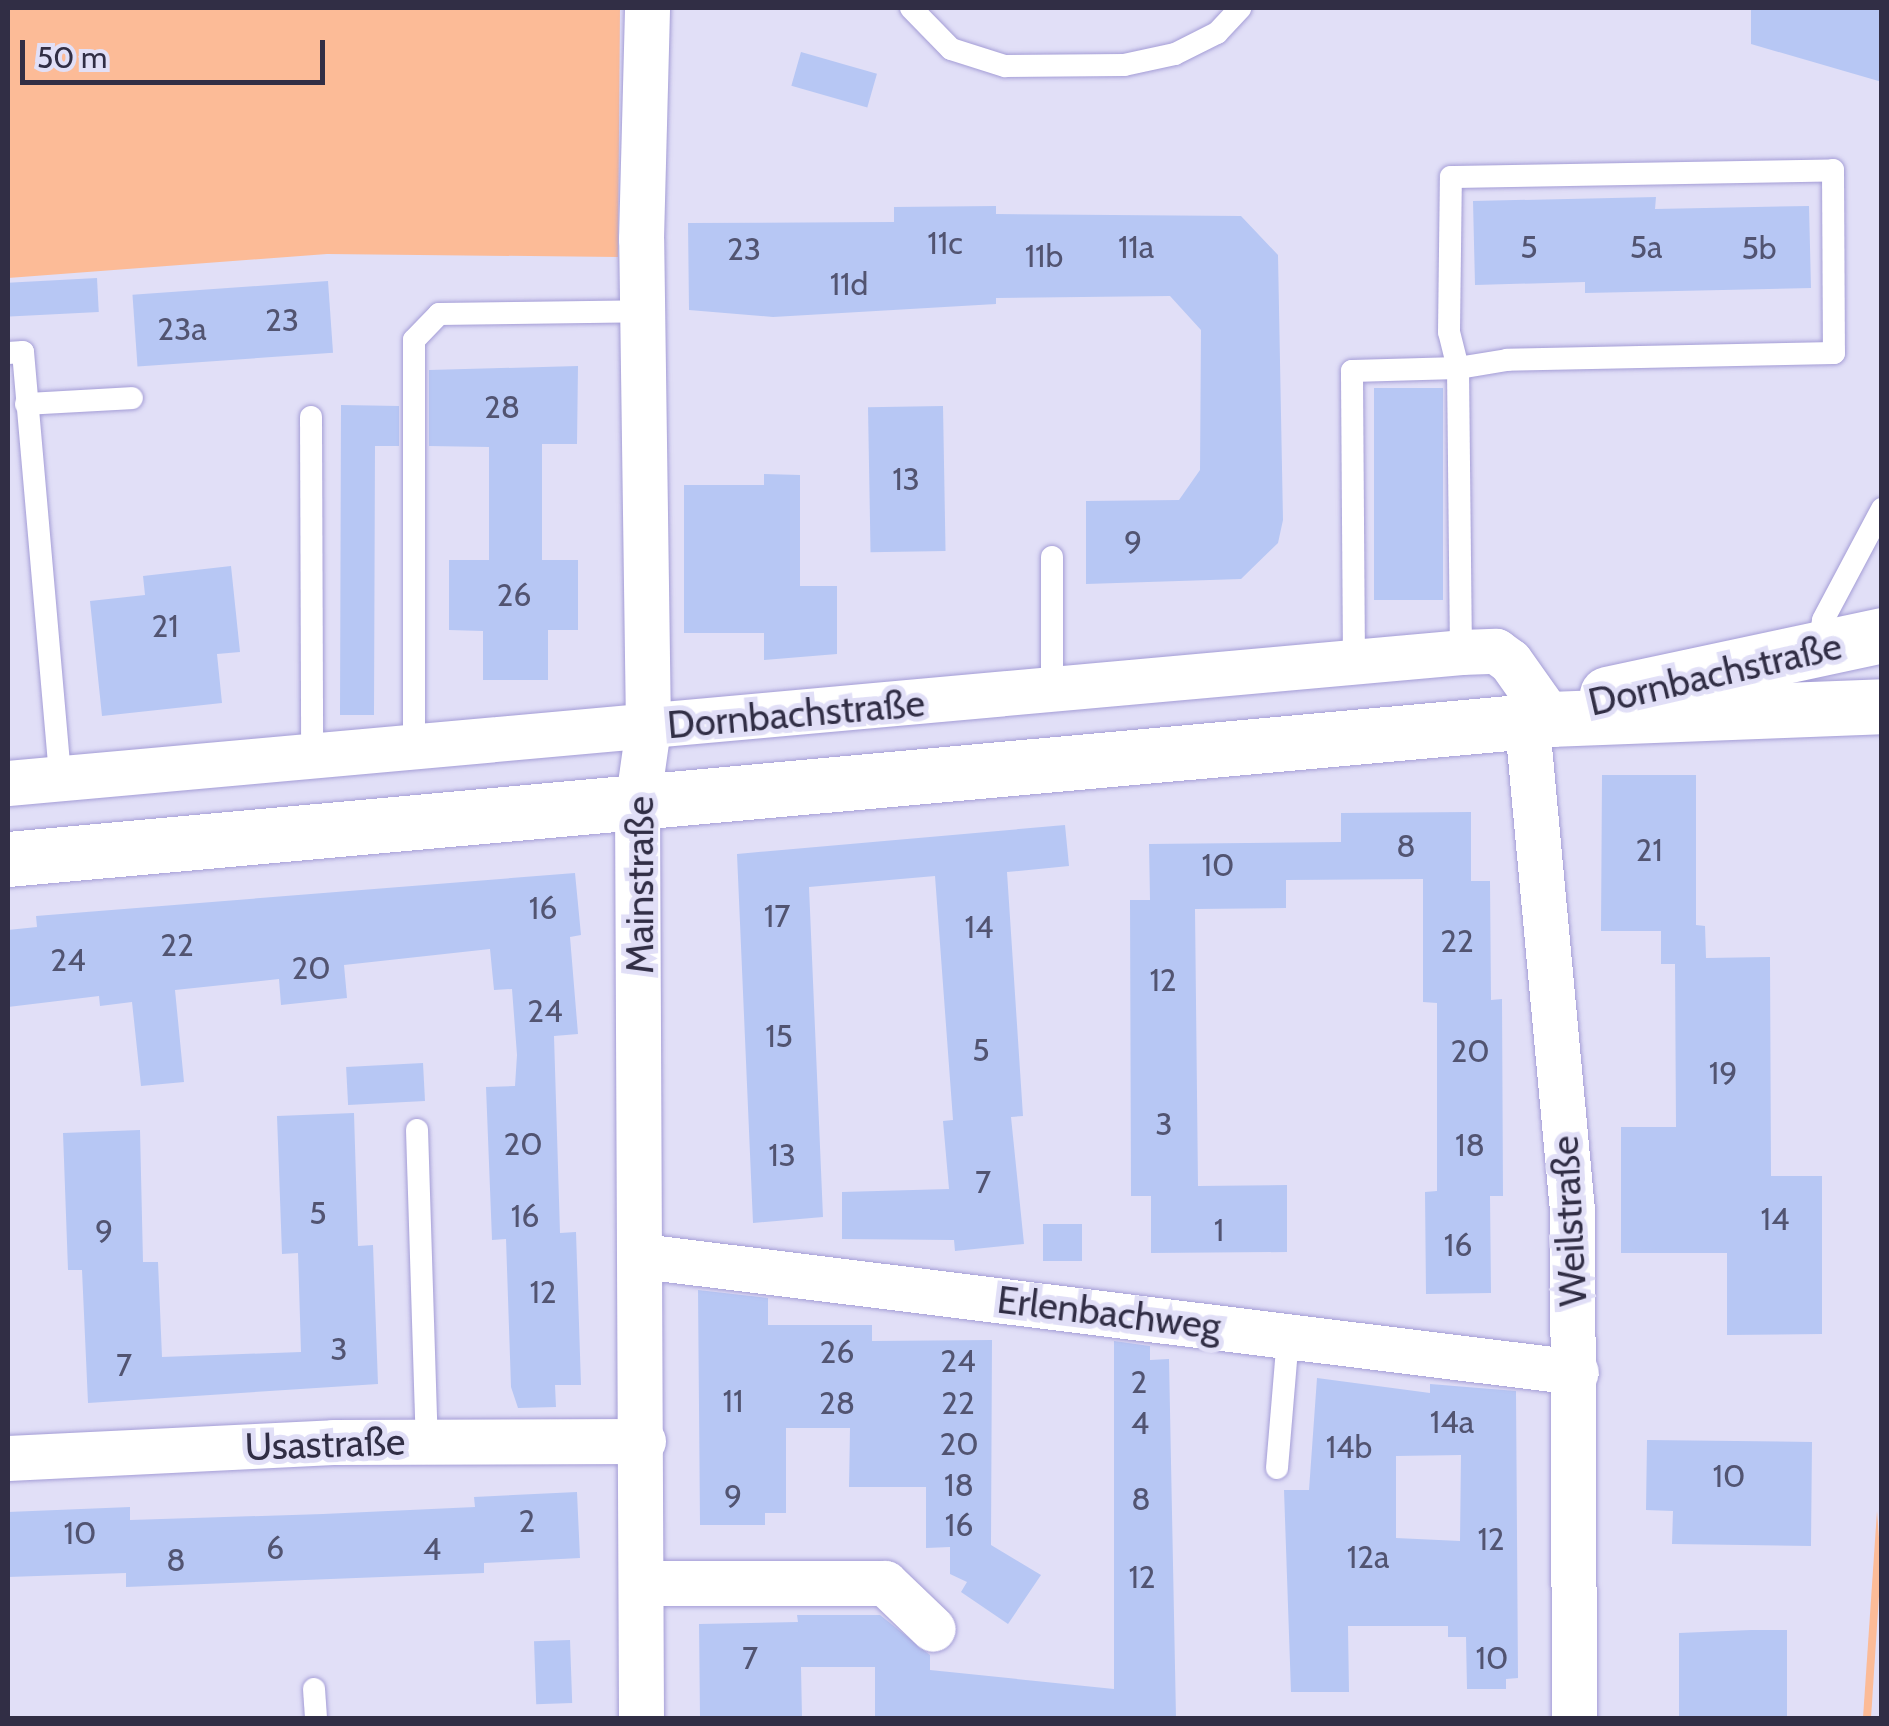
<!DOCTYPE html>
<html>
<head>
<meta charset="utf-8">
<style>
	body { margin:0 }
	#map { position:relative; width:1889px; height:1726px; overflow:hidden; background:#e1dff7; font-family:Cabin,sans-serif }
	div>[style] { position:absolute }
	.green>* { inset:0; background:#fcbb97 }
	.building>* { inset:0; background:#b7c7f4; transform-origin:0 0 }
	.roads { filter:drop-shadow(0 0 2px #a49dd6) drop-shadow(0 0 2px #a49dd6) }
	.service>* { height:22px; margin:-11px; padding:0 11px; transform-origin:11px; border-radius:11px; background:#fff }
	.minor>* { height:45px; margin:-22.5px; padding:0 22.5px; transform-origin:22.5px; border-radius:22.5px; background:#fff }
	.tertiary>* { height:55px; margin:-27.5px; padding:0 27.5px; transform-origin:27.5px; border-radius:27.5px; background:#fff }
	span { translate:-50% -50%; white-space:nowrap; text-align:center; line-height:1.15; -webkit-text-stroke:10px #e1dff7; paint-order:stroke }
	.number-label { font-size:32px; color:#525471 }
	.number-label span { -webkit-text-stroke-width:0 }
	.street-label { font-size:38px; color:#312e45 }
	.frame { position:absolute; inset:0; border:10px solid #312e45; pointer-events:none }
	.scale { position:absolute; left:20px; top:40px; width:305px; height:45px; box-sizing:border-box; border:5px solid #312e45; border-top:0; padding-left:12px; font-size:30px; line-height:35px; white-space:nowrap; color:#312e45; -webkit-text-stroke:8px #e1dff7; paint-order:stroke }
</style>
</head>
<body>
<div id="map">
	<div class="green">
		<div style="clip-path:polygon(8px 8px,620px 8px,618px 257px,327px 254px,8px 278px)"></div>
		<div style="clip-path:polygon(1877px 1511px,1881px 1565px,1871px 1718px,1863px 1718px)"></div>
	</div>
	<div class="building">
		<div style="clip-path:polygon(1751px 8px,1882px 8px,1882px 82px,1751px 44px)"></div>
		<div style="left:801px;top:52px;width:79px;height:35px;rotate:16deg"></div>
		<div style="clip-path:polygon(1656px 197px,1655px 209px,1809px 206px,1811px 288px,1585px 293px,1585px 282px,1475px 285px,1473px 201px)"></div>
		<div style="clip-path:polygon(996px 206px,996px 214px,1241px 216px,1278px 255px,1283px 520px,1278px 543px,1241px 579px,1086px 584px,1086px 501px,1179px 500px,1200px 470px,1201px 330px,1170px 296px,996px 298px,996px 304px,773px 317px,689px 310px,688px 223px,894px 222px,894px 207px)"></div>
		<div style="left:97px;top:278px;width:34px;height:89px;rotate:87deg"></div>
		<div style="left:328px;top:281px;width:72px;height:196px;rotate:86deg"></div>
		<div style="clip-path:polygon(578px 366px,577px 444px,542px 444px,542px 560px,578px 560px,578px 630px,548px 630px,548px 680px,483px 680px,483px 631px,449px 630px,449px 560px,489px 560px,489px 447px,429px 446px,429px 370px)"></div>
		<div style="left:1374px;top:388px;width:69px;height:212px"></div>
		<div style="clip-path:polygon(341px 405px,399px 406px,399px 446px,375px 446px,374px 715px,340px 715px)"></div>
		<div style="left:943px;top:406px;width:145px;height:75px;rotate:89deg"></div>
		<div style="clip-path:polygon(764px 474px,800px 475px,800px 586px,837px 586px,837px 654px,764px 660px,764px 633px,684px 633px,684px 485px,764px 485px)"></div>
		<div style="clip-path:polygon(231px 566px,240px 652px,217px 654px,222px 703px,102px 716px,90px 601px,145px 595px,143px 576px)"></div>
		<div style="clip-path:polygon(1602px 775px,1696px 775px,1696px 925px,1705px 926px,1706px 958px,1770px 957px,1771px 1176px,1822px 1176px,1822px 1334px,1727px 1335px,1727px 1253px,1621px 1253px,1621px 1127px,1676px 1127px,1675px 964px,1661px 964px,1661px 931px,1601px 931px)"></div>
		<div style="clip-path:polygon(1471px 812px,1471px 881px,1490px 881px,1491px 1000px,1502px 999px,1503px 1196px,1490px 1196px,1491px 1293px,1426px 1294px,1425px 1192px,1437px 1191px,1437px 1003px,1423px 1002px,1423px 879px,1286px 880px,1286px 908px,1195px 909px,1198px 1186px,1287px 1185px,1287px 1252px,1151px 1253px,1151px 1196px,1131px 1196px,1130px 900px,1150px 900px,1149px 844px,1341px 842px,1341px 813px)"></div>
		<div style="clip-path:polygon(1065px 825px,1069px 866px,1007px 872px,1023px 1116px,1011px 1117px,1024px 1244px,955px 1251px,954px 1240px,842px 1239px,842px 1192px,949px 1189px,943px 1121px,953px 1120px,935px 876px,809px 887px,823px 1217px,753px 1223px,737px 854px)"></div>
		<div style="clip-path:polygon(575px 873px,581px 935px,570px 937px,578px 1034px,554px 1036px,560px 1233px,576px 1232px,581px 1385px,555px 1385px,556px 1407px,518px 1408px,511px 1387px,506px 1239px,492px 1240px,486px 1087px,515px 1086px,517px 1055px,512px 989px,494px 990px,490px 949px,344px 965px,347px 998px,281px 1005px,279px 979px,175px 990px,184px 1082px,141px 1086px,132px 1002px,100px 1006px,99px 996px,8px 1007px,8px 930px,37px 927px,36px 916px)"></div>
		<div style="left:423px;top:1063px;width:38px;height:77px;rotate:87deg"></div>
		<div style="clip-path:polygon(354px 1113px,358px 1246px,373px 1245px,378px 1384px,88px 1403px,82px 1270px,68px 1270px,63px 1133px,140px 1130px,143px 1262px,158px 1262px,162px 1357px,301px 1352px,298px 1253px,282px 1254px,277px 1116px)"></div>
		<div style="left:1043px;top:1224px;width:39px;height:37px"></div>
		<div style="clip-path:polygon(698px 1290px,768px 1298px,768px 1325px,872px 1325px,872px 1341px,992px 1340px,991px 1545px,1041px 1575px,1008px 1624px,961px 1592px,967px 1582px,950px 1574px,950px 1547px,926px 1548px,926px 1487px,849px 1487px,850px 1428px,786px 1428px,786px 1513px,765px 1513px,765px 1525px,700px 1525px)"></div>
		<div style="clip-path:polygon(1114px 1341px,1150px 1346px,1150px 1360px,1169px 1359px,1176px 1718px,875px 1718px,875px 1667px,801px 1667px,802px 1718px,700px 1718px,699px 1624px,798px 1622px,797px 1615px,880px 1615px,930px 1655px,930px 1670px,1114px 1689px)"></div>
		<div style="clip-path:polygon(evenodd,1317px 1378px,1430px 1393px,1430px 1384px,1516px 1391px,1518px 1678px,1506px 1679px,1506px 1689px,1467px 1689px,1466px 1637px,1448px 1637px,1448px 1626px,1348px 1626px,1349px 1692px,1291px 1692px,1284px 1490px,1309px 1490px,1317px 1378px,1461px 1455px,1460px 1541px,1396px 1538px,1396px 1456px,1461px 1455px)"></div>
		<div style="clip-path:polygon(1647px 1440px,1812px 1442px,1811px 1546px,1672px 1544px,1673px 1511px,1646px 1510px)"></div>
		<div style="clip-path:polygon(577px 1492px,580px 1558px,484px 1563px,484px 1573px,126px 1587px,126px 1573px,8px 1577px,8px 1512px,130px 1507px,130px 1520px,323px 1514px,475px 1507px,474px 1497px)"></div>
		<div style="clip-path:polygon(1751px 1630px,1787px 1630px,1787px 1718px,1679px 1718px,1679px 1633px)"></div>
		<div style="left:570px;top:1640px;width:63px;height:36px;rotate:88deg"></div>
	</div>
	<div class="roads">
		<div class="service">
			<div style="left:911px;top:8px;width:57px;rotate:45.7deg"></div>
			<div style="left:951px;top:49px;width:57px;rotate:17.5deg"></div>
			<div style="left:1005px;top:66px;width:119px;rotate:-0.5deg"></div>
			<div style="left:1124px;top:65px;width:52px;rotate:-12.2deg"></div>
			<div style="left:1175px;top:54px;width:47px;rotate:-26.6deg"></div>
			<div style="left:1217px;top:33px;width:34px;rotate:-47deg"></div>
			<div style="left:8px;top:353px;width:15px;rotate:-4deg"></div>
			<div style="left:23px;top:352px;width:428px;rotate:85deg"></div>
			<div style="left:26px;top:404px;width:106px;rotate:-3.2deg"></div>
			<div style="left:311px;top:417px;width:340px;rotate:89.8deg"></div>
			<div style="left:1052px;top:557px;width:134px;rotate:90deg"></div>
			<div style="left:1819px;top:646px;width:26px;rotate:-81deg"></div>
			<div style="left:1823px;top:620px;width:126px;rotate:-62deg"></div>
			<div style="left:1354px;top:663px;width:292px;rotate:-90.4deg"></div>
			<div style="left:1352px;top:371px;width:106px;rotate:-1.6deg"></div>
			<div style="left:1458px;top:368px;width:37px;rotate:-104deg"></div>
			<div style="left:1449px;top:332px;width:155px;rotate:-89.3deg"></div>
			<div style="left:1451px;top:177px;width:382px;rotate:-1deg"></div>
			<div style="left:1833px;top:170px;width:183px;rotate:89.7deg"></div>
			<div style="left:1834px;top:353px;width:327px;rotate:178.8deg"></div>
			<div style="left:1507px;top:360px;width:50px;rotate:170.7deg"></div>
			<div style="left:1458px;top:368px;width:284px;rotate:89.4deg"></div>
			<div style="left:414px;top:748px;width:408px;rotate:-90deg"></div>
			<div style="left:414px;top:340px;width:36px;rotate:-46deg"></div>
			<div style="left:439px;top:314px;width:205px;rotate:-0.8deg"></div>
			<div style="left:417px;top:1130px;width:310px;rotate:88.2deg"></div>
			<div style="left:1277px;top:1468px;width:132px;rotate:-85.2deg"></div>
			<div style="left:314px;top:1689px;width:29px;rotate:86deg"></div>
		</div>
		<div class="minor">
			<div style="left:1527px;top:725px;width:487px;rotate:84.7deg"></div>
			<div style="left:1572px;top:1210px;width:508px;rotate:89.77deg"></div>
			<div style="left:8px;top:783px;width:1459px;rotate:-5.15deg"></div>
			<div style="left:1461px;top:652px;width:35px;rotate:-2deg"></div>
			<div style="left:1496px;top:651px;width:17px;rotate:36deg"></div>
			<div style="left:1510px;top:661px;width:71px;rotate:54.7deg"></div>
			<div style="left:642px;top:1256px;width:941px;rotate:7.08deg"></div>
			<div style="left:8px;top:1458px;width:325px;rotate:-2.8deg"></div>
			<div style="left:333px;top:1442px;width:310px;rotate:-0.2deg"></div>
			<div style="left:643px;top:1583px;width:242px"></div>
			<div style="left:885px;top:1583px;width:66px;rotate:43.8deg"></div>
			<div style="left:641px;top:1718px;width:913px;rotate:-90.25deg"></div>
			<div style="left:637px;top:805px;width:78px;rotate:-81.9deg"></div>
			<div style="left:648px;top:728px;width:489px;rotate:-90.8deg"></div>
			<div style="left:641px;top:239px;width:231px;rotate:-88.5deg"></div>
		</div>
		<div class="tertiary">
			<div style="left:1607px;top:694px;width:281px;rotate:-12.1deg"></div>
			<div style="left:8px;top:859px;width:1549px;rotate:-5.18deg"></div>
			<div style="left:1551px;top:719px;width:331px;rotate:-2.2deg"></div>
		</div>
	</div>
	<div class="number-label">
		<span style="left:945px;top:243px">11c</span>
		<span style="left:1136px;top:247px">11a</span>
		<span style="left:1529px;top:247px">5</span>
		<span style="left:1646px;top:247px">5a</span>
		<span style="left:1759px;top:248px">5b</span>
		<span style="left:744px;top:249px">23</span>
		<span style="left:1044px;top:256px">11b</span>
		<span style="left:849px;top:284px">11d</span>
		<span style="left:282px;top:320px">23</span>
		<span style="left:182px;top:329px">23a</span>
		<span style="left:502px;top:407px">28</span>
		<span style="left:906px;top:479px">13</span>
		<span style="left:1133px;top:542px">9</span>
		<span style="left:514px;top:595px">26</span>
		<span style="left:165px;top:626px">21</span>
		<span style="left:1406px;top:846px">8</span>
		<span style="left:1649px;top:850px">21</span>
		<span style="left:1218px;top:865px">10</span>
		<span style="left:543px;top:908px">16</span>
		<span style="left:777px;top:916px">17</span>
		<span style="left:979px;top:927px">14</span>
		<span style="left:1457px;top:941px">22</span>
		<span style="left:177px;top:945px">22</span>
		<span style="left:68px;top:960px">24</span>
		<span style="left:311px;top:968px">20</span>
		<span style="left:1163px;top:980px">12</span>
		<span style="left:545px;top:1011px">24</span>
		<span style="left:779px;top:1036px">15</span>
		<span style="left:981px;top:1050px">5</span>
		<span style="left:1470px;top:1051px">20</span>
		<span style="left:1723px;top:1073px">19</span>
		<span style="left:1164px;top:1124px">3</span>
		<span style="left:523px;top:1144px">20</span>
		<span style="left:1470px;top:1145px">18</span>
		<span style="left:782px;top:1155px">13</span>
		<span style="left:983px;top:1182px">7</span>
		<span style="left:318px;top:1213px">5</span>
		<span style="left:525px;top:1216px">16</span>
		<span style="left:1775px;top:1219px">14</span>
		<span style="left:1219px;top:1230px">1</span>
		<span style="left:104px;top:1231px">9</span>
		<span style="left:1458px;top:1245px">16</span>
		<span style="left:543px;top:1292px">12</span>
		<span style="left:339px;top:1349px">3</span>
		<span style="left:837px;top:1352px">26</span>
		<span style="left:958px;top:1361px">24</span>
		<span style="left:124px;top:1365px">7</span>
		<span style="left:1139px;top:1382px">2</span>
		<span style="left:733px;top:1401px">11</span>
		<span style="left:837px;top:1403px">28</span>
		<span style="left:958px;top:1403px">22</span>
		<span style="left:1452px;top:1422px">14a</span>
		<span style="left:1140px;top:1423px">4</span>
		<span style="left:959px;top:1444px">20</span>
		<span style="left:1349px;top:1447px">14b</span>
		<span style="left:1729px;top:1476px">10</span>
		<span style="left:959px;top:1485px">18</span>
		<span style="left:733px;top:1496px">9</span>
		<span style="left:1141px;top:1499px">8</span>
		<span style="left:527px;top:1521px">2</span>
		<span style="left:959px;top:1525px">16</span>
		<span style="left:80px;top:1533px">10</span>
		<span style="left:1491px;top:1539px">12</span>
		<span style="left:275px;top:1548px">6</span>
		<span style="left:432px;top:1549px">4</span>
		<span style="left:1368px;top:1557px">12a</span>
		<span style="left:176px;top:1560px">8</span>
		<span style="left:1142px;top:1577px">12</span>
		<span style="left:750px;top:1658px">7</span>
		<span style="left:1492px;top:1658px">10</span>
	</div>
	<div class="street-label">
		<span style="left:1715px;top:674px;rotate:-13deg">Dornbachstraße</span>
		<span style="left:796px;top:714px;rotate:-5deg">Dornbachstraße</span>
		<span style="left:640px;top:885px;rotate:-90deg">Mainstraße</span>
		<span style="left:1569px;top:1221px;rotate:-93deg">Weilstraße</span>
		<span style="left:1109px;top:1313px;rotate:7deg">Erlenbachweg</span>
		<span style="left:325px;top:1444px;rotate:-2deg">Usastraße</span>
	</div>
	<div class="frame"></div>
	<div class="scale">50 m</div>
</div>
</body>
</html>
